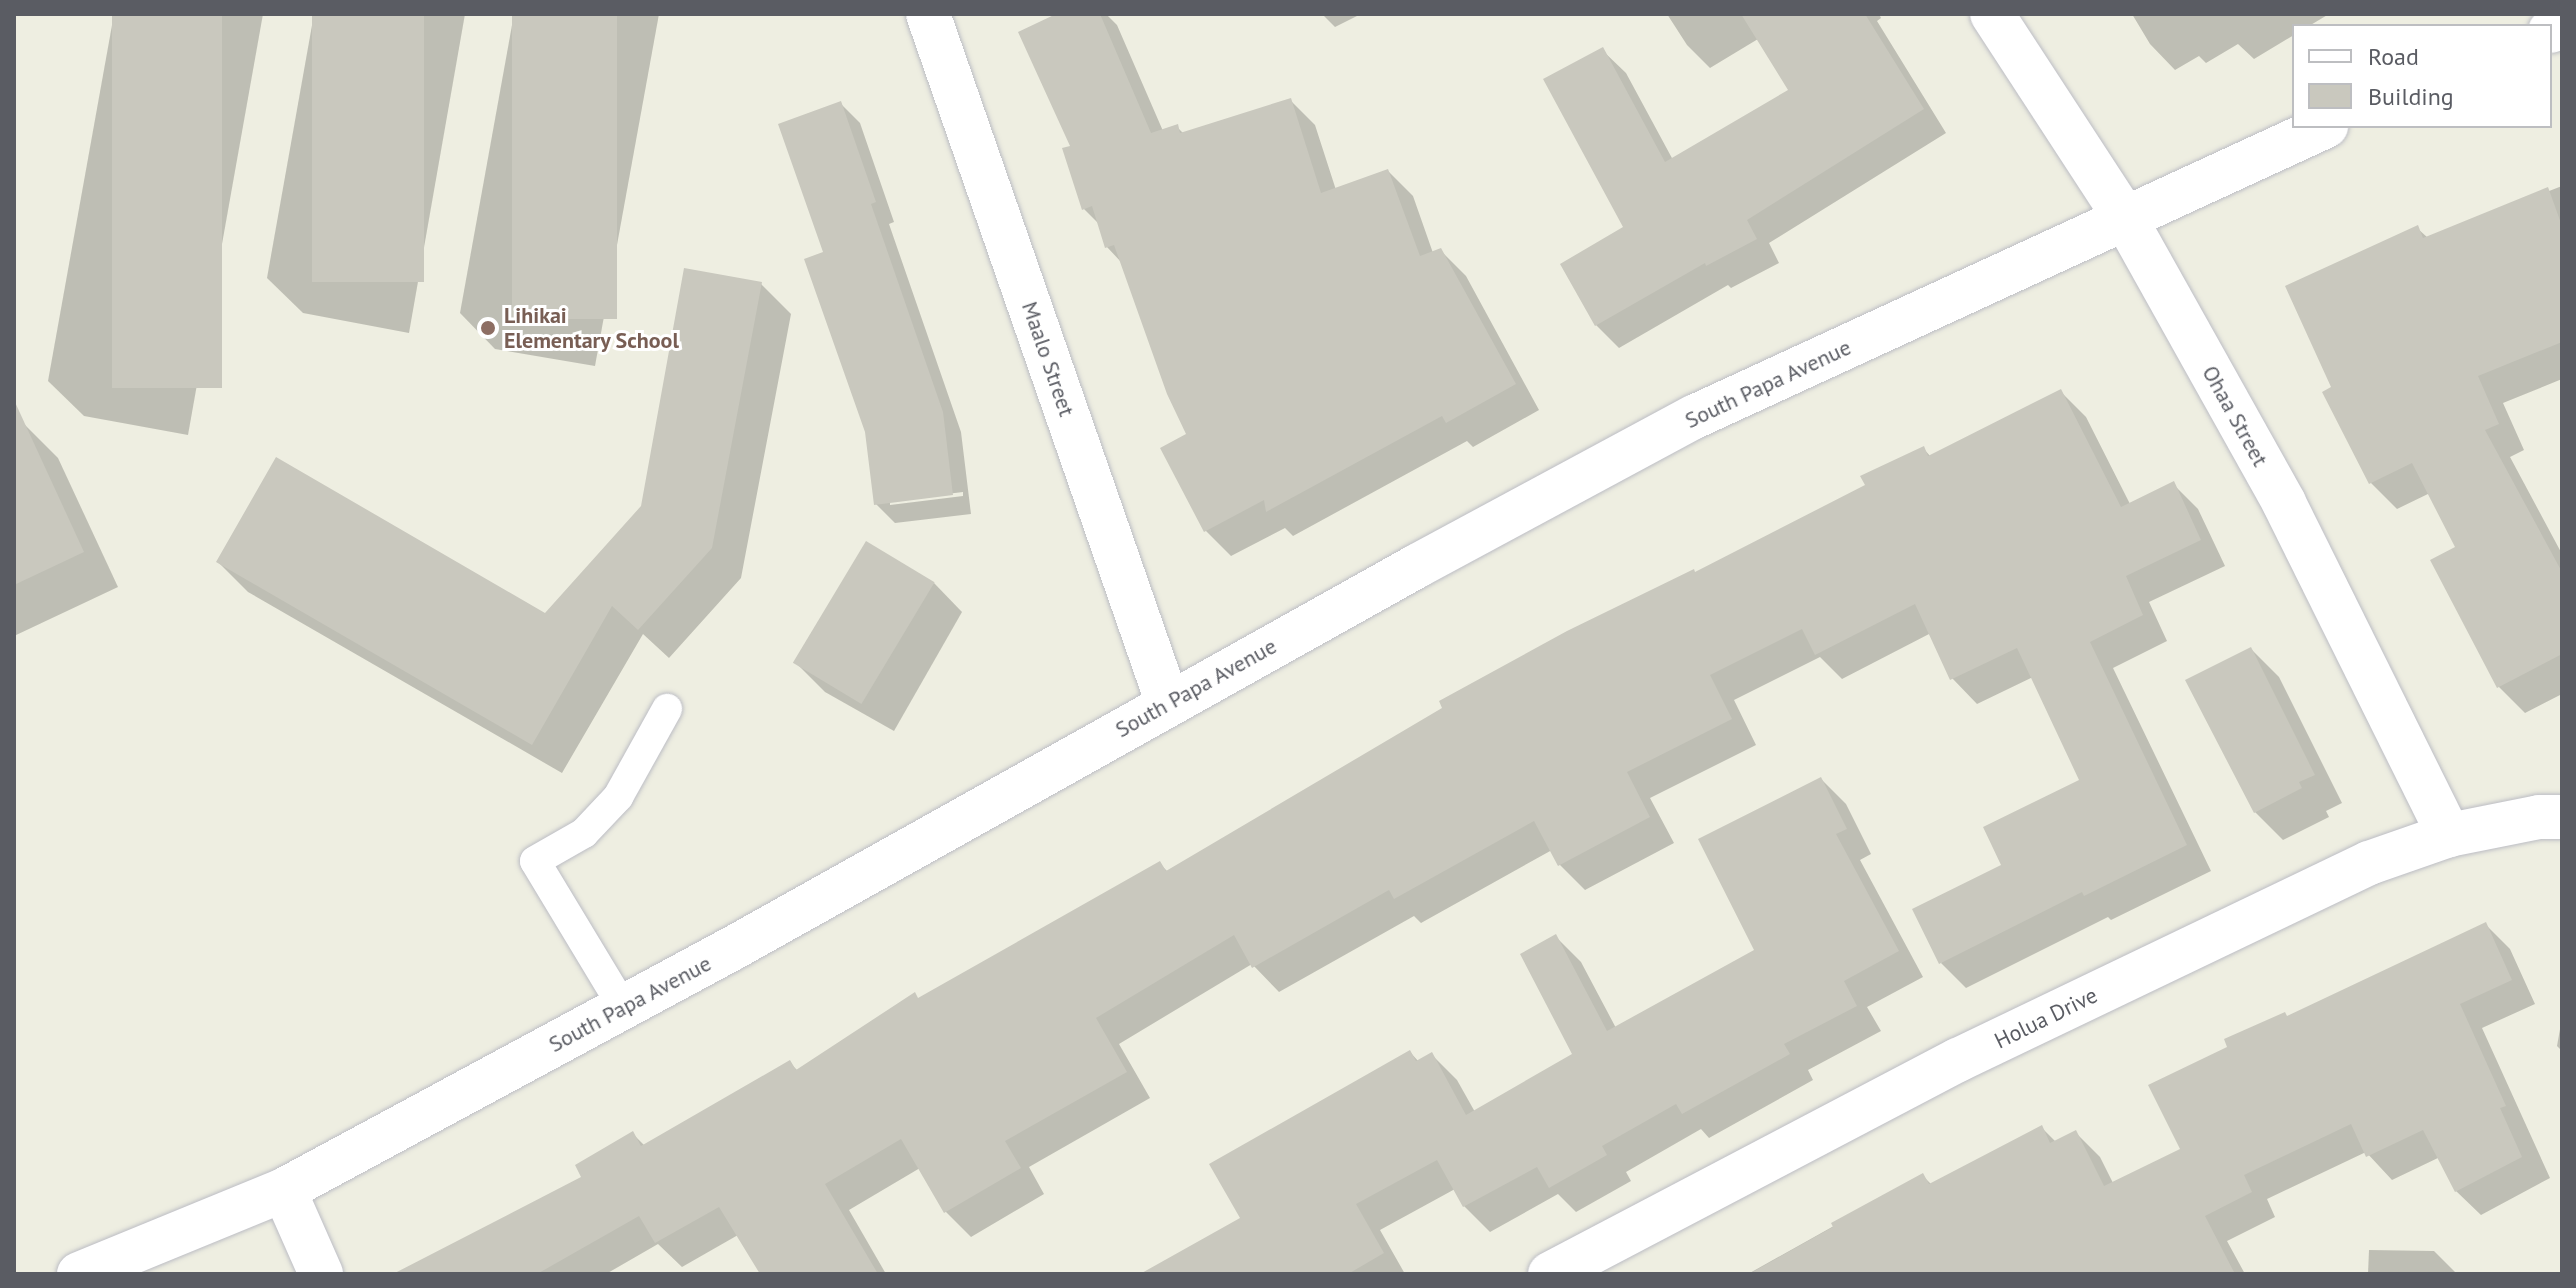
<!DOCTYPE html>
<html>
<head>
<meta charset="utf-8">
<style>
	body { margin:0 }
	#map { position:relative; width:2576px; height:1288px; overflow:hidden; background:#eeeee1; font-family:"PT Sans",sans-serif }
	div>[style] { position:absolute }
	.shadow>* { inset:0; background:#0003 }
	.building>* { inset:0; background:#c9c8be; transform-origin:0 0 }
	.roads { filter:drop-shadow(0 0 2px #bcbdc4) drop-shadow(0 0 2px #bcbdc4) }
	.lane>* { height:30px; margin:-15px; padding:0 15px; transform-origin:15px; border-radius:15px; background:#fff }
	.street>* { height:44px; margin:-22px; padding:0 22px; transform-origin:22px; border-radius:22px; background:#fff }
	.secondary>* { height:44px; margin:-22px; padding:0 22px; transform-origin:22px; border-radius:22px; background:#fff }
	.dots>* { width:22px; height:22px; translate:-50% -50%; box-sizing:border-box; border:4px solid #fff; border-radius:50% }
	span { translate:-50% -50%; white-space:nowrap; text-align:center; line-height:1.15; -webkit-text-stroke:6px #fff; paint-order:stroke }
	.education-label { font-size:22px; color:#785e54; font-weight:700 }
	.left { translate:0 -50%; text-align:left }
	.street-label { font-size:22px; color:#5a5c63 }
	.frame { position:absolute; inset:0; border:16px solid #5a5c63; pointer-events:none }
	.legend { position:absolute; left:2292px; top:24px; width:260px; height:104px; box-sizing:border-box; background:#fff; border:2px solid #bdbec1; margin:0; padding:10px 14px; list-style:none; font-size:24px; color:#5a5c63 }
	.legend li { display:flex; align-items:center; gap:16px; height:40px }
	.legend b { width:40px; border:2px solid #bdbec1 }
</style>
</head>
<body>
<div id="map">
	<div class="shadow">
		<div style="clip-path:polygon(114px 14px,263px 14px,188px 435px,84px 416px,48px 381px)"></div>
		<div style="clip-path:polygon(314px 14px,465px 14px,409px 333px,303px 313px,267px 278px)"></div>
		<div style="clip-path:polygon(514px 14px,659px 14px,595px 366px,495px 349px,460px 313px)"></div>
		<div style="clip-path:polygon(1061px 14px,1106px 14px,1117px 25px,1163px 131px,1177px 127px,1184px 134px,1290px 100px,1315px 125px,1336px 190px,1388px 171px,1413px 196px,1433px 253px,1441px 251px,1466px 276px,1539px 410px,1473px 447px,1467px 441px,1293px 536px,1285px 528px,1231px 556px,1206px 531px,1189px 435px,1122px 263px,1107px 247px,1100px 225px,1084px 209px,1073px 147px)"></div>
		<div style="clip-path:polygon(1322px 14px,1361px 14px,1335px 27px)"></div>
		<div style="clip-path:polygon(1667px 14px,1879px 14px,1881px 18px,1877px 21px,1946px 133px,1769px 243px,1779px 263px,1731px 288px,1728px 285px,1619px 348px,1596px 325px,1626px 228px,1602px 50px,1626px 73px,1673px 160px,1791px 91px,1758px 39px,1710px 68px,1687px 45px)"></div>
		<div style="clip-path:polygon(2132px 14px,2329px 14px,2309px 26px,2294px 26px,2294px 35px,2254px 59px,2238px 44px,2206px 63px,2199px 56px,2175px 70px,2150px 44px)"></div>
		<div style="clip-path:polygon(evenodd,841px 104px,860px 123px,894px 222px,889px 224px,961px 432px,971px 514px,895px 523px,876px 504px,867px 431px,826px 253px,841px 104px,963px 492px,963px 496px,890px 505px,890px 501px,963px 492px)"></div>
		<div style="clip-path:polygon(2562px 186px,2562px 379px,2503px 403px,2524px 450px,2510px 457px,2562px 554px,2562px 694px,2525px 713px,2499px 687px,2433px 561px,2458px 548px,2430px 493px,2397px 509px,2370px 482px,2334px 388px,2417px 228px,2428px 238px)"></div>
		<div style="clip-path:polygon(761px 284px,791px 314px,741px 578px,669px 658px,643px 634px,562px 773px,248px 592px,218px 562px,545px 616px,643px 507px)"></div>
		<div style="clip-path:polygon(2061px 392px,2086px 417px,2130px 504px,2173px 484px,2198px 509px,2225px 566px,2149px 602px,2167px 641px,2113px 668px,2211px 871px,2111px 920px,2108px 917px,1966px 988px,1941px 963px,2003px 866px,2082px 781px,2033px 677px,1977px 704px,1952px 678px,1931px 633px,1842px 679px,1820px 657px,1734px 700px,1756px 745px,1650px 798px,1674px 843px,1585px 890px,1560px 865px,1552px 850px,1421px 923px,1414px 916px,1279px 992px,1252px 964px,1119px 1044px,1150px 1098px,1029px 1167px,1044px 1194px,971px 1237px,946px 1212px,920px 1168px,849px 1210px,886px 1274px,763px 1274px,738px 1235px,682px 1267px,658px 1244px,606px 1274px,419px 1274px,584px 1177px,633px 1134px,645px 1146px,789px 1062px,798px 1071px,1160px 864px,1168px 872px,1696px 574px,1867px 486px,1923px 448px,1931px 457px)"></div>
		<div style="clip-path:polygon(23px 423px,58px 458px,118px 587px,14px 636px,14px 427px)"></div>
		<div style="clip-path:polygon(934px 583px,962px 612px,894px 731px,825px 692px,797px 664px)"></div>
		<div style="clip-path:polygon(2251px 649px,2279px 677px,2342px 803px,2326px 811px,2329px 817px,2283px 840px,2255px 812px)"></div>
		<div style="clip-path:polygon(1821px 779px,1846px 804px,1871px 854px,1860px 860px,1923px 977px,1867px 1007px,1881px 1031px,1808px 1070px,1813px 1080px,1709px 1138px,1701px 1129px,1626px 1172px,1631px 1181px,1576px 1212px,1558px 1194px,1490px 1232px,1464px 1206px,1455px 1189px,1380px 1230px,1405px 1274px,1143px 1274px,1242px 1219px,1410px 1052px,1419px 1062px,1432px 1055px,1457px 1080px,1475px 1112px,1574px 1055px,1556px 937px,1581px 962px,1616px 1028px,1757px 951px)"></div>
		<div style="clip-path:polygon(2486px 925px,2510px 949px,2535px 1004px,2482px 1028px,2550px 1178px,2481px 1215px,2456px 1191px,2440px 1157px,2392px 1180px,2366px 1152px,2267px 1199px,2275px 1217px,2227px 1241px,2245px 1274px,1748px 1274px,1923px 1176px,1932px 1185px,2041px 1127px,2056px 1142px,2076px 1133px,2100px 1157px,2113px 1183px,2183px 1149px,2288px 1017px)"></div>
		<div style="clip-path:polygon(2562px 1018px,2562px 1051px,2557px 1046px)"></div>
		<div style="clip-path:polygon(2369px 1250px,2434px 1251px,2457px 1274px,2368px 1274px)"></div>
	</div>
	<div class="building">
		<div style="left:112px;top:14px;width:110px;height:374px"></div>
		<div style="left:312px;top:14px;width:112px;height:268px"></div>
		<div style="left:512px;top:14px;width:105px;height:305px"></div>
		<div style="clip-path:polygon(1056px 14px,1100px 14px,1151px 133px,1178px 124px,1180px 133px,1291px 98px,1321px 193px,1388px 169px,1420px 256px,1441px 248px,1516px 384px,1446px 423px,1442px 416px,1266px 512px,1264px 500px,1204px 532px,1160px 448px,1186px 434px,1167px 394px,1114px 245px,1105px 248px,1092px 206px,1082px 210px,1062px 148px,1070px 146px,1018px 32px)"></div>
		<div style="clip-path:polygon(1741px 14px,1865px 14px,1924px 109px,1747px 220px,1757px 239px,1706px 266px,1705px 263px,1595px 326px,1560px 264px,1623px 227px,1543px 79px,1603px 47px,1665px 162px,1788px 90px)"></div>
		<div style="clip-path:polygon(841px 101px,876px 202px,871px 204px,943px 412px,953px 495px,874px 505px,865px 432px,804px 259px,823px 252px,778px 124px)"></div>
		<div style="clip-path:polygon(2548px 187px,2562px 226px,2562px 342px,2478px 376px,2499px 424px,2485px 430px,2562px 572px,2562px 654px,2497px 688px,2430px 560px,2455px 547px,2412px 463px,2369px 484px,2322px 392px,2331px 387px,2285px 286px,2418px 225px,2423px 238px)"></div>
		<div style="clip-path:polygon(684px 268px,762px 282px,712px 548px,638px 630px,612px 606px,532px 745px,216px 562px,276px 457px,545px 613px,641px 506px)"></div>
		<div style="clip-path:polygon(2061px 389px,2121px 507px,2174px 481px,2201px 540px,2126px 576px,2143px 615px,2090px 642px,2187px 845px,2084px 896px,2082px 892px,1939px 964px,1912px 909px,2001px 865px,1983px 827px,2079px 780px,2017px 648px,1950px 680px,1915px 604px,1815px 655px,1802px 629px,1710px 675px,1732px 719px,1627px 772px,1650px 817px,1558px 866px,1534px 821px,1394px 899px,1389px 890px,1252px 968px,1234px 935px,1096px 1018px,1127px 1072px,1005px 1141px,1021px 1168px,944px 1213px,901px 1139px,825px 1184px,878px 1274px,760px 1274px,719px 1207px,655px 1243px,639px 1216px,537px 1274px,393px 1274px,581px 1177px,575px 1165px,633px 1131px,641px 1146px,790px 1060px,796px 1070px,915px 992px,918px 998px,1160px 861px,1166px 871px,1442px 708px,1439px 701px,1567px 631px,1694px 569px,1695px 572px,1865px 485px,1860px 476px,1924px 446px,1928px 456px)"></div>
		<div style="clip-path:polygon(14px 400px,84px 552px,14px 585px)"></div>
		<div style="left:866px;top:541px;width:80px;height:142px;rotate:31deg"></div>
		<div style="clip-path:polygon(2251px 647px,2315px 775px,2299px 782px,2302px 788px,2254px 813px,2185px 680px)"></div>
		<div style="clip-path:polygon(1821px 777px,1847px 829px,1836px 834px,1899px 951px,1844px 981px,1857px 1006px,1784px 1044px,1790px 1054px,1682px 1114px,1676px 1104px,1602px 1146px,1607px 1155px,1549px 1188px,1537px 1167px,1463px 1207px,1437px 1160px,1356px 1204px,1384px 1253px,1348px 1274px,1140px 1274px,1240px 1218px,1209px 1164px,1410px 1050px,1416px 1061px,1432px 1052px,1466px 1115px,1572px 1054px,1520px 954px,1556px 934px,1607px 1031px,1754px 950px,1698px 839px)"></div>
		<div style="clip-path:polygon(2486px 922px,2512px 980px,2460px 1004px,2506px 1106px,2500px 1108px,2522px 1157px,2455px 1192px,2423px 1130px,2366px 1157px,2351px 1124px,2244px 1175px,2252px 1192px,2205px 1216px,2235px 1274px,1749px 1274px,1833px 1227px,1831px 1223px,1923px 1173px,1929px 1184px,2042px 1125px,2050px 1143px,2076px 1130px,2104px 1186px,2180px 1149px,2148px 1085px,2227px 1047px,2224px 1039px,2285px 1012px,2287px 1016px)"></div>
	</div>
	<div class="roads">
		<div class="lane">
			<div style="left:623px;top:1007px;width:170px;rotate:-121.1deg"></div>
			<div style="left:535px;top:861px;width:56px;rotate:-29.7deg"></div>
			<div style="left:584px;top:833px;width:50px;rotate:-46.6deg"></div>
			<div style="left:618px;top:797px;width:101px;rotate:-60.9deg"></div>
		</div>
		<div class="street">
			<div style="left:928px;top:14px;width:731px;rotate:70.82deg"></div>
			<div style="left:1992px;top:14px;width:244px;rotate:56.9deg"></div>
			<div style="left:2125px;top:218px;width:326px;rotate:60.8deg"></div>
			<div style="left:2284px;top:503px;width:371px;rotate:63.6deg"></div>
			<div style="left:284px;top:1190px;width:92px;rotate:66.2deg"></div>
			<div style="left:1550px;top:1274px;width:461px;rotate:-27.7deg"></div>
			<div style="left:1958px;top:1060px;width:456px;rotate:-25.6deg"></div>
			<div style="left:2369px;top:863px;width:85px;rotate:-19.3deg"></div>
			<div style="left:2449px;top:835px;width:92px;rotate:-11.3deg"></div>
			<div style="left:2539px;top:817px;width:23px"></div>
		</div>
		<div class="secondary">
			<div style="left:2550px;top:31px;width:13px;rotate:-18deg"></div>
			<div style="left:79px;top:1274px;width:222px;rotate:-22.3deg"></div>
			<div style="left:284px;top:1190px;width:512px;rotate:-28.32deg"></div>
			<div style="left:735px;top:947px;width:781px;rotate:-29.19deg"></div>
			<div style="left:1417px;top:566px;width:315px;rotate:-28.3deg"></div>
			<div style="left:1694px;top:417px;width:696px;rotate:-24.72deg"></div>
		</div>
	</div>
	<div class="dots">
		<div style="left:488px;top:328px;background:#8d6e63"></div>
	</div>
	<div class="education-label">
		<span class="left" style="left:504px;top:328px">Lihikai<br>Elementary School</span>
	</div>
	<div class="street-label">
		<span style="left:1048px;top:359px;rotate:71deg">Maalo Street</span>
		<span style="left:1768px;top:384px;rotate:-25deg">South Papa Avenue</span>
		<span style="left:2235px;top:416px;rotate:61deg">Ohaa Street</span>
		<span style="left:1196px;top:688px;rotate:-29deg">South Papa Avenue</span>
		<span style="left:630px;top:1004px;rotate:-28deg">South Papa Avenue</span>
		<span style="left:2046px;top:1018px;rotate:-26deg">Holua Drive</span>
	</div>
	<div class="frame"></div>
	<ul class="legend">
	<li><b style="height:10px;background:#fff"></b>Road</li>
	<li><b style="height:22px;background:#c9c8be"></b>Building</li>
	</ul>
</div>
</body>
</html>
